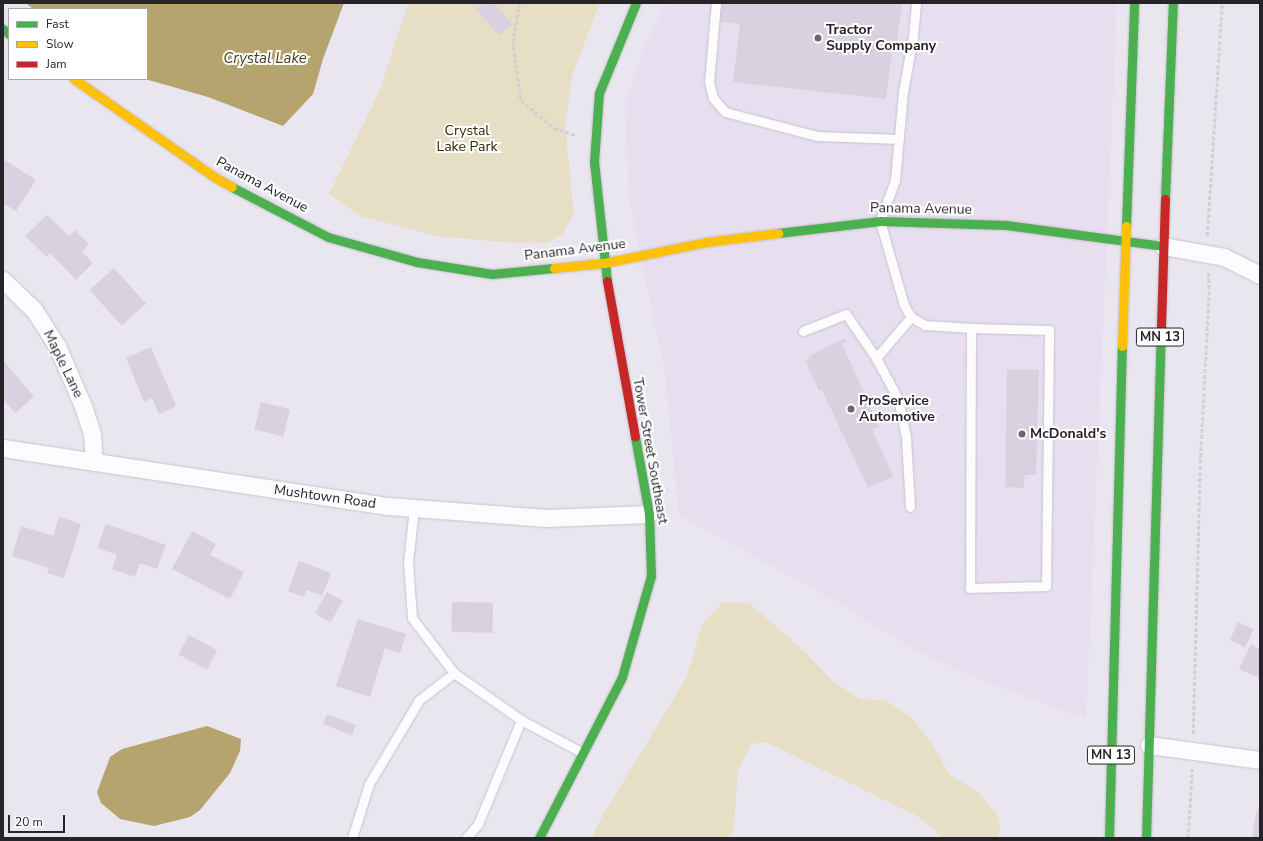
<!DOCTYPE html>
<html>
<head>
<meta charset="utf-8">
<style>
	body { margin:0 }
	#map { position:relative; width:1263px; height:841px; overflow:hidden; background:#eae6ef; font-family:"Nunito Sans",sans-serif }
	div>[style] { position:absolute }
	.built>* { inset:0; background:#e7def0 }
	.green>* { inset:0; background:#e7dec6 }
	.water>* { inset:0; background:#b6a46e }
	.building>* { inset:0; background:#d9d0e0; transform-origin:0 0 }
	.path>* { height:2.5px; margin-top:-1.25px; transform-origin:0; background:repeating-linear-gradient(90deg,#d1d0d3 0 4px,transparent 0 6px) }
	.roads { filter:drop-shadow(0 0 1px #c7c3cb) drop-shadow(0 0 1px #c7c3cb) }
	.lane>* { height:9px; margin:-4.5px; padding:0 4.5px; transform-origin:4.5px; border-radius:4.5px; background:#fcfbfd }
	.street>* { height:17px; margin:-8.5px; padding:0 8.5px; transform-origin:8.5px; border-radius:8.5px; background:#fcfbfd }
	.fast>* { height:9px; margin:-4.5px; padding:0 4.5px; transform-origin:4.5px; border-radius:4.5px; background:#4caf50 }
	.slow>* { height:9px; margin:-4.5px; padding:0 4.5px; transform-origin:4.5px; border-radius:4.5px; background:#ffc107 }
	.jam>* { height:9px; margin:-4.5px; padding:0 4.5px; transform-origin:4.5px; border-radius:4.5px; background:#c62828 }
	.dots>* { width:11px; height:11px; translate:-50% -50%; box-sizing:border-box; border:2px solid #fff; border-radius:50% }
	span { translate:-50% -50%; white-space:nowrap; text-align:center; line-height:1.15; -webkit-text-stroke:4px #fff; paint-order:stroke }
	.shield-label span { padding:1px 3px; background:#fff; border:1px solid; border-radius:3px; -webkit-text-stroke-width:0 }
	.shield-label { font-size:13px; color:#262329; font-weight:700 }
	.poi-label { font-size:14px; color:#262329; font-weight:700 }
	.left { translate:0 -50%; text-align:left }
	.park-label { font-size:14px; color:#322804 }
	.street-label { font-size:14px; color:#262329 }
	.water-label { font-size:15px; color:#483e1b; font-style:italic }
	.frame { position:absolute; inset:0; border:4px solid #262329; pointer-events:none }
	.legend { position:absolute; left:8px; top:8px; width:140px; height:72px; box-sizing:border-box; background:#fff; border:1px solid #a8a7a9; margin:0; padding:5px 7px; list-style:none; font-size:12px; color:#262329 }
	.legend li { display:flex; align-items:center; gap:8px; height:20px }
	.legend b { width:20px; border:1px solid #a8a7a9 }
	.scale { position:absolute; left:8px; top:815px; width:57px; height:18px; box-sizing:border-box; border:2px solid #262329; border-top:0; padding-left:5px; font-size:12px; line-height:14px; white-space:nowrap; color:#262329; -webkit-text-stroke:3px #fff; paint-order:stroke }
</style>
</head>
<body>
<div id="map">
	<div class="built">
		<div style="clip-path:polygon(666px 3px,1117px 3px,1086px 719px,976px 678px,914px 650px,841px 604px,679px 515px,665px 373px,629px 199px,625px 107px,643px 51px)"></div>
	</div>
	<div class="green">
		<div style="clip-path:polygon(408px 3px,600px 3px,573px 73px,565px 124px,574px 214px,562px 234px,548px 243px,501px 242px,436px 236px,360px 216px,329px 194px,380px 90px)"></div>
		<div style="clip-path:polygon(723px 602px,749px 603px,804px 651px,835px 683px,860px 699px,885px 700px,912px 718px,933px 746px,950px 775px,977px 791px,998px 816px,1000px 832px,997px 838px,941px 838px,934px 829px,915px 815px,766px 742px,751px 744px,738px 771px,734px 825px,730px 838px,592px 838px,599px 822px,686px 678px,703px 623px)"></div>
	</div>
	<div class="water">
		<div style="clip-path:polygon(26px 3px,344px 3px,323px 59px,313px 94px,283px 126px,208px 97px,145px 79px,147px 79px,147px 9px,33px 9px)"></div>
		<div style="clip-path:polygon(207px 726px,241px 739px,240px 751px,230px 773px,200px 810px,190px 817px,154px 826px,120px 819px,101px 803px,97px 792px,110px 757px,122px 749px)"></div>
	</div>
	<div class="building">
		<div style="clip-path:polygon(484px 3px,494px 3px,512px 24px,499px 35px,476px 9px)"></div>
		<div style="clip-path:polygon(720px 3px,902px 3px,896px 52px,892px 52px,886px 99px,733px 82px,740px 24px,718px 21px)"></div>
		<div style="clip-path:polygon(3px 159px,36px 180px,16px 211px,3px 203px)"></div>
		<div style="clip-path:polygon(47px 215px,69px 236px,75px 230px,89px 244px,82px 252px,93px 263px,76px 280px,50px 253px,47px 257px,25px 236px)"></div>
		<div style="left:114px;top:268px;width:48px;height:33px;rotate:48deg"></div>
		<div style="clip-path:polygon(845px 338px,846px 342px,842px 344px,879px 427px,872px 430px,893px 476px,868px 488px,822px 390px,819px 391px,805px 360px,810px 358px,809px 356px)"></div>
		<div style="clip-path:polygon(151px 347px,176px 406px,159px 414px,152px 398px,144px 402px,126px 358px)"></div>
		<div style="clip-path:polygon(3px 360px,34px 397px,15px 413px,3px 399px)"></div>
		<div style="clip-path:polygon(1007px 370px,1039px 370px,1036px 475px,1025px 475px,1023px 488px,1005px 487px)"></div>
		<div style="left:261px;top:402px;width:30px;height:28px;rotate:14deg"></div>
		<div style="clip-path:polygon(59px 517px,81px 524px,64px 578px,47px 573px,49px 568px,12px 556px,21px 526px,53px 536px)"></div>
		<div style="clip-path:polygon(106px 524px,166px 545px,157px 569px,140px 563px,135px 577px,112px 569px,117px 555px,97px 548px)"></div>
		<div style="clip-path:polygon(192px 531px,216px 544px,210px 555px,244px 572px,230px 599px,172px 569px)"></div>
		<div style="clip-path:polygon(299px 561px,331px 573px,322px 596px,307px 590px,304px 597px,288px 591px)"></div>
		<div style="left:327px;top:592px;width:18px;height:25px;rotate:29deg"></div>
		<div style="left:452px;top:602px;width:41px;height:30px;rotate:1deg"></div>
		<div style="clip-path:polygon(358px 619px,406px 634px,400px 653px,385px 648px,370px 697px,336px 686px)"></div>
		<div style="left:1238px;top:622px;width:17px;height:20px;rotate:24deg"></div>
		<div style="left:189px;top:635px;width:32px;height:22px;rotate:28deg"></div>
		<div style="clip-path:polygon(1251px 644px,1260px 649px,1260px 678px,1239px 669px)"></div>
		<div style="left:327px;top:714px;width:31px;height:11px;rotate:21deg"></div>
		<div style="clip-path:polygon(1257px 809px,1260px 809px,1260px 838px,1252px 838px)"></div>
	</div>
	<div class="path">
		<div style="left:520px;top:3px;width:39px;rotate:100deg"></div>
		<div style="left:513px;top:41px;width:60px;rotate:82.3deg"></div>
		<div style="left:521px;top:100px;width:43px;rotate:40.3deg"></div>
		<div style="left:554px;top:128px;width:23px;rotate:18deg"></div>
		<div style="left:1207px;top:236px;width:233px;rotate:-86.3deg"></div>
		<div style="left:1193px;top:734px;width:271px;rotate:-88.5deg"></div>
		<div style="left:1200px;top:463px;width:174px;rotate:-87deg"></div>
		<div style="left:1209px;top:289px;width:18px;rotate:-93deg"></div>
		<div style="left:1188px;top:838px;width:69px;rotate:-86.7deg"></div>
	</div>
	<div class="roads">
		<div class="lane">
			<div style="left:716px;top:3px;width:78px;rotate:95.1deg"></div>
			<div style="left:709px;top:81px;width:17px;rotate:77deg"></div>
			<div style="left:713px;top:98px;width:18px;rotate:49deg"></div>
			<div style="left:725px;top:112px;width:95px;rotate:14.6deg"></div>
			<div style="left:817px;top:136px;width:82px;rotate:2.1deg"></div>
			<div style="left:916px;top:3px;width:33px;rotate:95deg"></div>
			<div style="left:913px;top:36px;width:57px;rotate:100.1deg"></div>
			<div style="left:903px;top:92px;width:88px;rotate:95.2deg"></div>
			<div style="left:895px;top:180px;width:44px;rotate:110.1deg"></div>
			<div style="left:880px;top:221px;width:87px;rotate:74.1deg"></div>
			<div style="left:904px;top:305px;width:14px;rotate:60deg"></div>
			<div style="left:911px;top:317px;width:16px;rotate:30deg"></div>
			<div style="left:925px;top:325px;width:46px;rotate:3.7deg"></div>
			<div style="left:971px;top:328px;width:260px;rotate:90.2deg"></div>
			<div style="left:970px;top:588px;width:76px;rotate:-1.5deg"></div>
			<div style="left:1046px;top:586px;width:256px;rotate:-89.3deg"></div>
			<div style="left:1049px;top:330px;width:78px;rotate:-178.5deg"></div>
			<div style="left:803px;top:331px;width:46px;rotate:-21.6deg"></div>
			<div style="left:846px;top:314px;width:53px;rotate:55.7deg"></div>
			<div style="left:876px;top:358px;width:47px;rotate:61.8deg"></div>
			<div style="left:898px;top:399px;width:40px;rotate:78deg"></div>
			<div style="left:906px;top:438px;width:69px;rotate:86.7deg"></div>
			<div style="left:876px;top:358px;width:54px;rotate:-49.5deg"></div>
			<div style="left:414px;top:508px;width:54px;rotate:96.3deg"></div>
			<div style="left:408px;top:562px;width:56px;rotate:85.9deg"></div>
			<div style="left:412px;top:618px;width:69px;rotate:52.6deg"></div>
			<div style="left:454px;top:673px;width:82px;rotate:35deg"></div>
			<div style="left:521px;top:720px;width:70px;rotate:28deg"></div>
			<div style="left:352px;top:838px;width:57px;rotate:-72.5deg"></div>
			<div style="left:369px;top:784px;width:98px;rotate:-59.2deg"></div>
			<div style="left:419px;top:700px;width:44px;rotate:-37.6deg"></div>
			<div style="left:466px;top:838px;width:18px;rotate:-49deg"></div>
			<div style="left:478px;top:824px;width:113px;rotate:-67.5deg"></div>
		</div>
		<div class="street">
			<div style="left:1163px;top:246px;width:62px;rotate:10.2deg"></div>
			<div style="left:1224px;top:257px;width:40px;rotate:26.6deg"></div>
			<div style="left:3px;top:280px;width:43px;rotate:44.1deg"></div>
			<div style="left:34px;top:310px;width:43px;rotate:57.4deg"></div>
			<div style="left:57px;top:346px;width:65px;rotate:66.6deg"></div>
			<div style="left:83px;top:406px;width:29px;rotate:72deg"></div>
			<div style="left:92px;top:434px;width:28px;rotate:86deg"></div>
			<div style="left:3px;top:448px;width:389px;rotate:8.6deg"></div>
			<div style="left:388px;top:506px;width:159px;rotate:4.3deg"></div>
			<div style="left:547px;top:518px;width:102px;rotate:-2.2deg"></div>
			<div style="left:1149px;top:745px;width:112px;rotate:7.7deg"></div>
		</div>
		<div class="fast">
			<div style="left:3px;top:29px;width:8px;rotate:40deg"></div>
			<div style="left:232px;top:187px;width:108px;rotate:27.5deg"></div>
			<div style="left:328px;top:237px;width:92px;rotate:15.7deg"></div>
			<div style="left:417px;top:262px;width:76px;rotate:9.1deg"></div>
			<div style="left:492px;top:274px;width:62px;rotate:-5.5deg"></div>
			<div style="left:1165px;top:199px;width:196px;rotate:-87.7deg"></div>
			<div style="left:1126px;top:226px;width:223px;rotate:-87.9deg"></div>
			<div style="left:778px;top:233px;width:103px;rotate:-6.7deg"></div>
			<div style="left:880px;top:221px;width:126px;rotate:1.8deg"></div>
			<div style="left:1006px;top:225px;width:158px;rotate:7.6deg"></div>
			<div style="left:607px;top:281px;width:120px;rotate:-96.2deg"></div>
			<div style="left:594px;top:162px;width:69px;rotate:-85.9deg"></div>
			<div style="left:599px;top:93px;width:97px;rotate:-67.7deg"></div>
			<div style="left:539px;top:838px;width:181px;rotate:-62.7deg"></div>
			<div style="left:622px;top:677px;width:105px;rotate:-74deg"></div>
			<div style="left:651px;top:576px;width:62px;rotate:-91.8deg"></div>
			<div style="left:649px;top:514px;width:78px;rotate:-100.3deg"></div>
			<div style="left:1109px;top:838px;width:492px;rotate:-88.5deg"></div>
			<div style="left:1146px;top:838px;width:512px;rotate:-88.32deg"></div>
		</div>
		<div class="slow">
			<div style="left:74px;top:79px;width:173px;rotate:34.9deg"></div>
			<div style="left:216px;top:178px;width:18px;rotate:29deg"></div>
			<div style="left:554px;top:268px;width:50px;rotate:-5.7deg"></div>
			<div style="left:604px;top:263px;width:104px;rotate:-11.6deg"></div>
			<div style="left:706px;top:242px;width:73px;rotate:-7.1deg"></div>
			<div style="left:1122px;top:346px;width:120px;rotate:-88.1deg"></div>
		</div>
		<div class="jam">
			<div style="left:607px;top:281px;width:158px;rotate:79.8deg"></div>
			<div style="left:1161px;top:326px;width:127px;rotate:-88.2deg"></div>
		</div>
	</div>
	<div class="dots">
		<div style="left:818px;top:38px;background:#6b676e"></div>
		<div style="left:851px;top:409px;background:#6b676e"></div>
		<div style="left:1022px;top:434px;background:#6b676e"></div>
	</div>
	<div class="shield-label">
		<span style="left:1160px;top:337px">MN 13</span>
		<span style="left:1111px;top:755px">MN 13</span>
	</div>
	<div class="poi-label">
		<span class="left" style="left:826px;top:38px">Tractor<br>Supply Company</span>
		<span class="left" style="left:859px;top:409px">ProService<br>Automotive</span>
		<span class="left" style="left:1030px;top:434px">McDonald's</span>
	</div>
	<div class="park-label">
		<span style="left:467px;top:139px">Crystal<br>Lake Park</span>
	</div>
	<div class="street-label">
		<span style="left:262px;top:185px;rotate:28deg">Panama Avenue</span>
		<span style="left:921px;top:209px;rotate:1deg">Panama Avenue</span>
		<span style="left:575px;top:250px;rotate:-7deg">Panama Avenue</span>
		<span style="left:63px;top:364px;rotate:64deg">Maple Lane</span>
		<span style="left:650px;top:451px;rotate:80deg">Tower Street Southeast</span>
		<span style="left:325px;top:497px;rotate:8deg">Mushtown Road</span>
	</div>
	<div class="water-label">
		<span style="left:265px;top:59px">Crystal Lake</span>
	</div>
	<div class="frame"></div>
	<ul class="legend">
	<li><b style="height:5px;background:#4caf50"></b>Fast</li>
	<li><b style="height:5px;background:#ffc107"></b>Slow</li>
	<li><b style="height:5px;background:#c62828"></b>Jam</li>
	</ul>
	<div class="scale">20 m</div>
</div>
</body>
</html>
